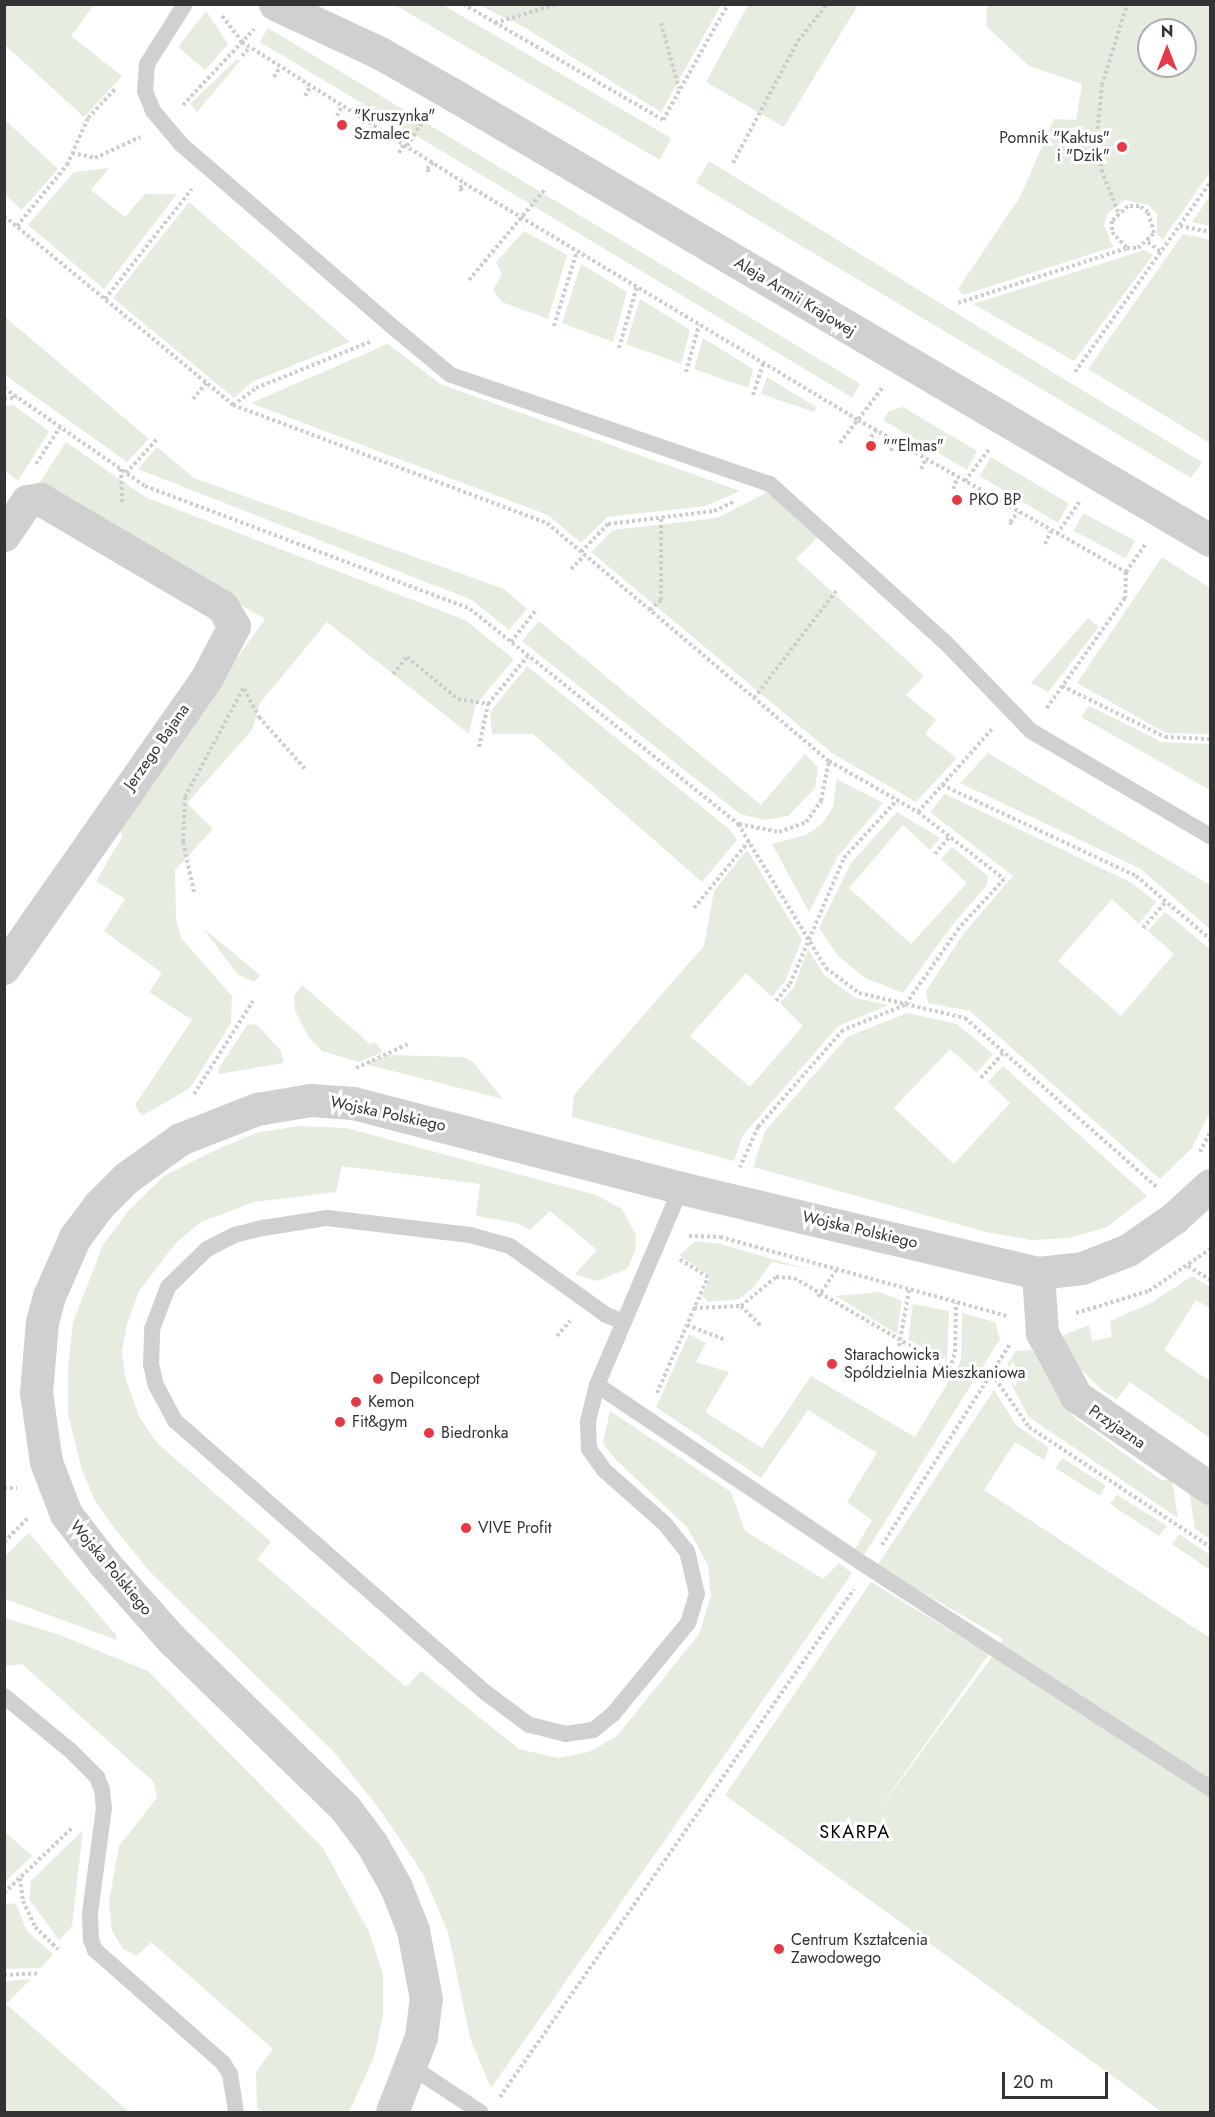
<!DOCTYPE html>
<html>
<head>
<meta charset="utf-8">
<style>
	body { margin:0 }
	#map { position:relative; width:1215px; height:2117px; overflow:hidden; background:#fff; font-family:Jost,sans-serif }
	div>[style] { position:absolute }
	.green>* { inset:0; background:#e6ecdf; transform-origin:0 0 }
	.path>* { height:4px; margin-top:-2px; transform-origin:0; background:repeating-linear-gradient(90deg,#cdcdcd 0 3px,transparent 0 6px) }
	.service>* { height:16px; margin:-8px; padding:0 8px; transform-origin:8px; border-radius:8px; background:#d0d0d0 }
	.minor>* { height:33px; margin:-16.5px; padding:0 16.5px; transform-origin:16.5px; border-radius:16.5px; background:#d0d0d0 }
	.tertiary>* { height:33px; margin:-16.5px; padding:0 16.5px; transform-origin:16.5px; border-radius:16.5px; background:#d0d0d0 }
	.dots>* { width:16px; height:16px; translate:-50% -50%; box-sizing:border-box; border:3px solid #fff; border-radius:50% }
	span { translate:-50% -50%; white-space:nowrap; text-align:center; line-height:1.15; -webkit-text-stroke:6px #fff; paint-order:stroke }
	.poi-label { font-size:16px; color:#333 }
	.left { translate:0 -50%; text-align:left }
	.right { translate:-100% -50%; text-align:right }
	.street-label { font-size:16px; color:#333 }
	.neighbourhood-label { font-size:18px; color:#000; letter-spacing:1.5px }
	.frame { position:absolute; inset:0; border:6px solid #333; pointer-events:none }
	.north { position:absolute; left:1137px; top:18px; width:60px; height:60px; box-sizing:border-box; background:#fff; border:2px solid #adadad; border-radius:50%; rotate:0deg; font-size:16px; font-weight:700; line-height:24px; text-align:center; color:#333 }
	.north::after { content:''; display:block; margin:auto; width:21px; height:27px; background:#e63946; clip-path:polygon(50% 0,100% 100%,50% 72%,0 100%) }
	.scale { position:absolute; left:1002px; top:2072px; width:106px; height:27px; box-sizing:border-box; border:3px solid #333; border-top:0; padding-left:8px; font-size:18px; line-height:21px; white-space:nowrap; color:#333; -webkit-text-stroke:4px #fff; paint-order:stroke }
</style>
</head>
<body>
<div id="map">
	<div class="green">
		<div style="clip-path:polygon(5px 4px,94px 5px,71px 36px,122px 76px,84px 117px,5px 45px)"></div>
		<div style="clip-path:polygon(395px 5px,443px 5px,671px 138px,660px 160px)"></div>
		<div style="clip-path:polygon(479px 5px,721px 5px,661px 112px,522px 26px)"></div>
		<div style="clip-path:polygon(748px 5px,858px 5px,784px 127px,706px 82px)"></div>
		<div style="clip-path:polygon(evenodd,987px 5px,1210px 5px,1210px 172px,1163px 239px,1157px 235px,1157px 214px,1148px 205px,1125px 200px,1108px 213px,1104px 225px,1113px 247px,963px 295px,958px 289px,1020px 197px,1054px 119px,1076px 120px,1082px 84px,1029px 66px,986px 26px,987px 5px,1149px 30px,1185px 30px,1185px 66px,1149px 66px,1149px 30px)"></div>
		<div style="clip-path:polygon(206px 11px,228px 44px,205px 70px,178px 47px)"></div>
		<div style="left:268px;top:28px;width:691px;height:16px;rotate:31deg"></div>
		<div style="clip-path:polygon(237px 59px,240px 61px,197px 112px,190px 104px)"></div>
		<div style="clip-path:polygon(4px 119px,58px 169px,22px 210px,5px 195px)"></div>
		<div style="clip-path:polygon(709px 161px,1057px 375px,1202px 462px,1191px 478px,696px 183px)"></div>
		<div style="clip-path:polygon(109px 168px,91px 190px,125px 217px,145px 194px,177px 194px,104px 289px,28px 225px,74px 172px)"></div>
		<div style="clip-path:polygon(1210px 196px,1210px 226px,1192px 222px)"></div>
		<div style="clip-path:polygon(189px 202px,350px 342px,252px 382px,234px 398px,113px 298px)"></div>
		<div style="clip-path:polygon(524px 231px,567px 255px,548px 319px,502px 302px,493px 290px,502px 274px,496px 262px)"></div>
		<div style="clip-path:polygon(1183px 234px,1210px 240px,1210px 443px,1088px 369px)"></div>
		<div style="clip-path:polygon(1145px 250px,1153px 255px,1074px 361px,973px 304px)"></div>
		<div style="clip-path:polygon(581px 264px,627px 292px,613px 342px,562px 323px)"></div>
		<div style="clip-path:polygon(640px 299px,690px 330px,681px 364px,626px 344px)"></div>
		<div style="clip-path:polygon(4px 316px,149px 439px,127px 462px,5px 375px)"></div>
		<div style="clip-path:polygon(703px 338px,753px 369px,748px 388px,694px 369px)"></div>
		<div style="clip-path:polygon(388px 344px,440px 384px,740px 491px,706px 506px,607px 517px,581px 543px,548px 515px,251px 403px)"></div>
		<div style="clip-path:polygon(767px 377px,816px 407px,814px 412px,761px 394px)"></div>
		<div style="clip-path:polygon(13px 405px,49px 431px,18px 481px,5px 471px,5px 406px)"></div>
		<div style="clip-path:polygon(903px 407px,977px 451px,967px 470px,883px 420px,889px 411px)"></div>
		<div style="clip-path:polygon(66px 442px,145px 497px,465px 620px,514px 659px,475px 706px,469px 734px,327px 622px,260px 703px,252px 730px,187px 803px,213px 829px,175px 870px,176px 919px,181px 938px,232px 996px,231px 1023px,190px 1088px,142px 1116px,135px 1105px,192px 1020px,149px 992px,162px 973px,104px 931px,125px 899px,96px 881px,122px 837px,119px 823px,265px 619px,38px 485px)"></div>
		<div style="clip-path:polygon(157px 447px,194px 478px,504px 589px,527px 609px,509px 630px,472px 600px,138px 469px)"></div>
		<div style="left:991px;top:457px;width:91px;height:22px;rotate:31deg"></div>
		<div style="clip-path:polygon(768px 492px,818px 537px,796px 559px,924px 676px,906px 695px,936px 720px,925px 734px,957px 758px,916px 802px,832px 753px,591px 552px,613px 530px,717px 518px)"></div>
		<div style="left:1083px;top:513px;width:59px;height:20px;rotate:28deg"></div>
		<div style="clip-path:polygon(1162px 557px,1210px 588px,1210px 734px,1166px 733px,1077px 683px)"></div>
		<div style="clip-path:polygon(1088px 618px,1099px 627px,1048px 692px,1031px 683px)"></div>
		<div style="clip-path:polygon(539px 621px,761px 805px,805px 754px,818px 767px,815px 788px,788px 816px,765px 820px,740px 814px,522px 641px)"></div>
		<div style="clip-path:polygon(527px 666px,729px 829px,737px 840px,702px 882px,533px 734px,492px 734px,490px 712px)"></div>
		<div style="clip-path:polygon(1089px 706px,1162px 742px,1210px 744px,1210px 790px,1081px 717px)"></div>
		<div style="clip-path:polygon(988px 753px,1210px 885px,1210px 929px,1141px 869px,960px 783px)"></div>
		<div style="clip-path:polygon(837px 779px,883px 803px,838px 856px,809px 912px,772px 844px,806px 835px,823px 823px,833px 807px)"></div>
		<div style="clip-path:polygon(945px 794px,1132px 883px,1156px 902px,1139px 924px,1112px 899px,1058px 961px,1121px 1016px,1174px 954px,1148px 931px,1165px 912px,1210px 949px,1210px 1112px,1192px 1148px,1160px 1179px,970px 1011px,928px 1003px,926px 991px,964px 933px,1013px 876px,930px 812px)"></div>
		<div style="clip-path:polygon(897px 812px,940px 838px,930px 850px,903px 825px,849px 888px,911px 944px,967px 883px,941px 859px,952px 847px,988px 876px,987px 885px,953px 924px,903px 993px,865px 978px,838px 956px,819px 928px,851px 863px)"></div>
		<div style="clip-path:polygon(747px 850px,802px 940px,785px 981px,772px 997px,746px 973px,690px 1036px,750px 1087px,803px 1026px,780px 1003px,794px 987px,808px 949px,824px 975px,855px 998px,889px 1005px,838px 1026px,743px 1135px,734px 1161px,572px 1117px,574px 1095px,704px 946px,714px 891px)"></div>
		<div style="clip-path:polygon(203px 928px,260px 975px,254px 982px,238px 975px)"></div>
		<div style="clip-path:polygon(302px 985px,370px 1044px,375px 1042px,383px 1052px,359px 1062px,322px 1051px,308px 1036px,295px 1011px,294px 996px)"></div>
		<div style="clip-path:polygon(907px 1013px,957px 1024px,993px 1054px,977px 1073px,950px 1049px,894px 1108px,954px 1164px,1010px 1103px,988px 1082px,1003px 1066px,1147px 1196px,1107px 1227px,1069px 1238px,1031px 1240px,986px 1232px,753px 1167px,765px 1131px,847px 1037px)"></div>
		<div style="clip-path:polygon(248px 1024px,257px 1025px,281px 1051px,284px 1063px,219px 1074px,218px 1069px)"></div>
		<div style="clip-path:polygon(387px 1055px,462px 1057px,472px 1061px,503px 1099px,365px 1064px)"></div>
		<div style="clip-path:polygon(299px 1126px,346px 1128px,596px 1195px,622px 1209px,636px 1235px,635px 1251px,627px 1269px,597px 1281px,575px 1274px,597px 1250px,550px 1211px,530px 1230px,517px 1223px,476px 1216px,480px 1184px,342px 1166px,336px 1192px,254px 1202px,201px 1222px,176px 1243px,139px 1291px,127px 1324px,122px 1352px,126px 1381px,140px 1418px,157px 1443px,271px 1542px,257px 1559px,406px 1687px,421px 1671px,519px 1749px,558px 1758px,589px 1752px,617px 1736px,699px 1634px,711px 1596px,708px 1565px,687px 1527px,614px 1458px,603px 1443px,610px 1411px,731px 1492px,745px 1531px,823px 1579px,839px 1563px,852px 1573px,491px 2088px,470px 2038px,448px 1932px,423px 1874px,381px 1811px,334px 1752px,150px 1572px,115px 1529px,95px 1501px,82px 1470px,68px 1414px,68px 1367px,73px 1322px,103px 1245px,129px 1210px,164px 1176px,207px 1154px,256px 1133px)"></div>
		<div style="clip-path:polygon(696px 1241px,721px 1244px,810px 1270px,772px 1262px,754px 1287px,739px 1299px,708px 1302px,702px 1296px,710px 1276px,679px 1255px)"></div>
		<div style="clip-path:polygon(1192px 1276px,1210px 1287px,1210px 1308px,1196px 1300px,1164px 1350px,1210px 1381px,1210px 1438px,1130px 1382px,1117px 1399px,1103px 1391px,1073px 1362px,1063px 1335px,1089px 1325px,1092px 1341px,1112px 1337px,1110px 1321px,1151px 1303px)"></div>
		<div style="clip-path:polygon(879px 1292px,902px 1301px,897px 1334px,836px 1296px)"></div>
		<div style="clip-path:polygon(913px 1304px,949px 1311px,947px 1362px,908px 1339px)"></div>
		<div style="clip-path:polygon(962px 1313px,995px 1322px,1000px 1339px,864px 1555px,855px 1549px,872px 1520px,847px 1502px,877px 1453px,808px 1410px,761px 1478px,656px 1407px,689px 1334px,706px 1343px,696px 1362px,729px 1372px,705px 1412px,762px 1448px,811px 1376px,915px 1437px,961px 1361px)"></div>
		<div style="clip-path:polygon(1032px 1350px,1061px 1402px,1075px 1418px,1161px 1480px,1172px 1480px,1178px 1518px,1029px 1417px,1009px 1380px,1008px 1363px,1016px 1351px)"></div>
		<div style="clip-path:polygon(994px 1390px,1016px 1425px,1049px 1448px,1044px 1460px,1015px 1442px,984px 1490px,1210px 1638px,1210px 2112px,1162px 2112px,725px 1795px,871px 1582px,989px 1654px,872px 1819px,995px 1653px,1003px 1639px,877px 1566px)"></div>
		<div style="left:1062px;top:1458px;width:52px;height:12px;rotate:32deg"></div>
		<div style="clip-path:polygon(1189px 1491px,1210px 1506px,1210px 1539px,1195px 1529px)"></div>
		<div style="clip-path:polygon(1117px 1495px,1167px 1526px,1159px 1536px,1110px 1504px)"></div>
		<div style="clip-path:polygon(29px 1533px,116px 1635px,117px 1640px,5px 1599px,5px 1556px)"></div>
		<div style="clip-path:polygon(1179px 1534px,1210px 1555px,1210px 1570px,1172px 1544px)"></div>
		<div style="clip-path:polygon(5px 1618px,60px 1635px,148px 1671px,323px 1848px,369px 1932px,383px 1974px,383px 2015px,374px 2057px,349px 2112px,264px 2112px,257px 2108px,256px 2072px,273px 2049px,151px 1942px,137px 1956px,123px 1949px,112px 1931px,109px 1902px,119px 1846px,157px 1798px,154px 1782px,22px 1664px,5px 1666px)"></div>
		<div style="clip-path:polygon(83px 1830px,72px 1926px,59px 1940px,29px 1899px,31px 1881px)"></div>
		<div style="clip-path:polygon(4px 1831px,32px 1856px,5px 1882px,4px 1882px)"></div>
		<div style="clip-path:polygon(5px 1903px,16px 1904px,27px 1931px,53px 1954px,41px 1968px,5px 1969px)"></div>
		<div style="clip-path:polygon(31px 1979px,6px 2004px,129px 2112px,5px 2112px,5px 1981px)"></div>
	</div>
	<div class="path">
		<div style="left:463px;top:4px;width:231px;rotate:30.1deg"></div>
		<div style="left:663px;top:120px;width:133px;rotate:-60.7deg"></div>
		<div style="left:222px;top:16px;width:33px;rotate:52deg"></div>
		<div style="left:242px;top:42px;width:263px;rotate:32.4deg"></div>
		<div style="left:464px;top:183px;width:460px;rotate:31deg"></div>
		<div style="left:858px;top:420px;width:308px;rotate:29.6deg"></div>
		<div style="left:1126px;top:572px;width:26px;rotate:92deg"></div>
		<div style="left:1125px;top:598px;width:136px;rotate:125.4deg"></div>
		<div style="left:495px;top:23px;width:65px;rotate:-17deg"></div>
		<div style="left:661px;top:23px;width:68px;rotate:74.7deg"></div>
		<div style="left:242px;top:56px;width:12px;rotate:-48deg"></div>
		<div style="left:274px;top:77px;width:12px;rotate:-59deg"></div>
		<div style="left:305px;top:96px;width:10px;rotate:-61deg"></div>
		<div style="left:183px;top:105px;width:104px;rotate:-46.9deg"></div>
		<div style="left:337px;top:116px;width:11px;rotate:-63deg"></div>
		<div style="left:369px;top:136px;width:11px;rotate:-63deg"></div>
		<div style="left:407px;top:146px;width:32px;rotate:-58deg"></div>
		<div style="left:72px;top:153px;width:24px;rotate:12deg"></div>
		<div style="left:95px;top:158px;width:50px;rotate:-25deg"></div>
		<div style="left:399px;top:153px;width:10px;rotate:-61deg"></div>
		<div style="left:733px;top:163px;width:138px;rotate:-62deg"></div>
		<div style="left:798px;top:41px;width:47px;rotate:-51.9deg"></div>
		<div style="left:429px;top:172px;width:4px;rotate:-124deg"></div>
		<div style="left:427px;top:169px;width:9px;rotate:-49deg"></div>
		<div style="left:462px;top:191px;width:4px;rotate:-124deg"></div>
		<div style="left:460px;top:188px;width:6px;rotate:-51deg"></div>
		<div style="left:1118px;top:212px;width:43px;rotate:-111.8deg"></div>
		<div style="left:1102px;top:172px;width:37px;rotate:-98deg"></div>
		<div style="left:1097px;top:135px;width:50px;rotate:-84.3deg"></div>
		<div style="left:1102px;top:85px;width:85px;rotate:-72.8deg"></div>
		<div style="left:4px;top:216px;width:297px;rotate:39.5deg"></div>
		<div style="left:233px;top:405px;width:335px;rotate:20.6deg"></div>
		<div style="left:547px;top:523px;width:369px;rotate:40.2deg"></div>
		<div style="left:829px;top:761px;width:103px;rotate:29.8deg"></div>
		<div style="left:918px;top:812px;width:109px;rotate:37.9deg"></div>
		<div style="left:1004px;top:879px;width:67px;rotate:132.6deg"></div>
		<div style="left:959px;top:928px;width:94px;rotate:125deg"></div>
		<div style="left:905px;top:1005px;width:67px;rotate:158deg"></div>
		<div style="left:843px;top:1030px;width:129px;rotate:131.2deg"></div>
		<div style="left:758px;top:1127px;width:44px;rotate:114.2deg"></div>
		<div style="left:17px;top:226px;width:79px;rotate:-50.7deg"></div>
		<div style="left:67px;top:165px;width:51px;rotate:-65.9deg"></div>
		<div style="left:88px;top:118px;width:42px;rotate:-46.9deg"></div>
		<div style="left:1180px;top:226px;width:31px;rotate:11deg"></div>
		<div style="left:1148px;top:242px;width:16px;rotate:38deg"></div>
		<div style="left:469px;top:280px;width:119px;rotate:-50.1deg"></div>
		<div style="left:105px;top:299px;width:140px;rotate:-51.7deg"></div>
		<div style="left:958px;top:303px;width:178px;rotate:-18deg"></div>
		<div style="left:1127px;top:248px;width:11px"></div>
		<div style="left:1138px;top:248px;width:22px;rotate:-43deg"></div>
		<div style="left:1154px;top:233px;width:22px;rotate:-106deg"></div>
		<div style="left:1148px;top:212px;width:11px;rotate:-146deg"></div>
		<div style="left:1139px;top:206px;width:11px;rotate:180deg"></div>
		<div style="left:1128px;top:206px;width:22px;rotate:137deg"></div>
		<div style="left:1112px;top:221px;width:11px;rotate:90deg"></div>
		<div style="left:1112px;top:232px;width:22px;rotate:47deg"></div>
		<div style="left:554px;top:326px;width:78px;rotate:-73deg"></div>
		<div style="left:619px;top:348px;width:65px;rotate:-73.8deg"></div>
		<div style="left:686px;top:372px;width:49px;rotate:-74.5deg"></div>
		<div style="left:1075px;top:372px;width:232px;rotate:-54.5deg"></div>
		<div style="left:4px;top:388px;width:172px;rotate:34.8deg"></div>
		<div style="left:145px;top:486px;width:347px;rotate:20.7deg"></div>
		<div style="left:470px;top:609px;width:344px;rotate:38.7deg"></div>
		<div style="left:738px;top:824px;width:169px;rotate:58.6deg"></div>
		<div style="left:826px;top:968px;width:41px;rotate:37.1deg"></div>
		<div style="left:859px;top:993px;width:109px;rotate:13.3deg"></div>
		<div style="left:965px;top:1018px;width:256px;rotate:41.4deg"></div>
		<div style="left:753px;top:395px;width:33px;rotate:-72deg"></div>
		<div style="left:4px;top:399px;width:13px;rotate:-9deg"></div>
		<div style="left:193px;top:399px;width:21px;rotate:-51deg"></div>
		<div style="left:233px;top:405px;width:29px;rotate:-36deg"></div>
		<div style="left:256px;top:388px;width:123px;rotate:-22deg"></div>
		<div style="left:871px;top:437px;width:9px;rotate:-54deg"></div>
		<div style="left:840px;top:443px;width:71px;rotate:-52.5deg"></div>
		<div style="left:891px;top:451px;width:11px;rotate:-68deg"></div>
		<div style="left:36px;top:464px;width:44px;rotate:-57deg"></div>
		<div style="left:121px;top:469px;width:36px;rotate:88deg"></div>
		<div style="left:921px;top:469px;width:11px;rotate:-63deg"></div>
		<div style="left:126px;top:473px;width:46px;rotate:-47.6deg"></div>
		<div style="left:965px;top:481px;width:39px;rotate:-53deg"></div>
		<div style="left:953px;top:489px;width:13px;rotate:-67deg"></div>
		<div style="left:1012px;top:524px;width:3px;rotate:-135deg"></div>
		<div style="left:1010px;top:522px;width:13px;rotate:-51deg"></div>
		<div style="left:1057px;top:534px;width:39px;rotate:-55deg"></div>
		<div style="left:1045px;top:544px;width:14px;rotate:-65deg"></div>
		<div style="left:581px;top:552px;width:39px;rotate:-46deg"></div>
		<div style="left:608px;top:524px;width:107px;rotate:-7deg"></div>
		<div style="left:714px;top:511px;width:23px;rotate:-25deg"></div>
		<div style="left:571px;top:569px;width:20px;rotate:-45deg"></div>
		<div style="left:1126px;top:572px;width:35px;rotate:-55deg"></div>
		<div style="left:650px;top:610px;width:15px;rotate:-42deg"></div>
		<div style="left:661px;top:600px;width:83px;rotate:-90deg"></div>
		<div style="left:511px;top:642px;width:41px;rotate:-52deg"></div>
		<div style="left:393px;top:674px;width:22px;rotate:-51deg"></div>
		<div style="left:407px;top:657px;width:66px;rotate:39.5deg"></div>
		<div style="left:458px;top:699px;width:30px;rotate:9deg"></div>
		<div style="left:1062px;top:686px;width:115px;rotate:26.3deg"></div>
		<div style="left:1165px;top:737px;width:45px;rotate:2.5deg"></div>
		<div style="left:244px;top:689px;width:32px;rotate:62deg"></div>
		<div style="left:259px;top:717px;width:69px;rotate:48.5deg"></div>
		<div style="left:754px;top:698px;width:135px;rotate:-52.5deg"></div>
		<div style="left:479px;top:747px;width:44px;rotate:-78.2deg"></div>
		<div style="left:488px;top:704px;width:62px;rotate:-50.2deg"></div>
		<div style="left:942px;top:785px;width:214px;rotate:25.1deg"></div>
		<div style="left:1136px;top:876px;width:97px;rotate:40.4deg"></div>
		<div style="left:918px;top:812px;width:113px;rotate:-48.2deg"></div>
		<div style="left:739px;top:824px;width:41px;rotate:11.3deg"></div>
		<div style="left:779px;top:832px;width:29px;rotate:-20deg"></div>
		<div style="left:806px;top:822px;width:26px;rotate:-54deg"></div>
		<div style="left:821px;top:801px;width:41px;rotate:-78.7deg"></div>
		<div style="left:935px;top:854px;width:23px;rotate:-50deg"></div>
		<div style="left:194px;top:892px;width:51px;rotate:-102.4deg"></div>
		<div style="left:183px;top:842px;width:45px;rotate:-87.5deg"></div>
		<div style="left:185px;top:797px;width:125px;rotate:-61.8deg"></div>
		<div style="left:694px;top:908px;width:87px;rotate:-50.6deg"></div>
		<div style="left:1143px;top:928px;width:35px;rotate:-49deg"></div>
		<div style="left:776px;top:1001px;width:22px;rotate:-51deg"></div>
		<div style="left:790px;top:984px;width:137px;rotate:-66.8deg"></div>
		<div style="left:844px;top:858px;width:79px;rotate:-47.6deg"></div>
		<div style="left:356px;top:1068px;width:60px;rotate:-24.8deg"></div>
		<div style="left:981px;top:1078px;width:35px;rotate:-49deg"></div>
		<div style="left:194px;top:1094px;width:110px;rotate:-57.6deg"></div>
		<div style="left:1200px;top:1152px;width:22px;rotate:-63deg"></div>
		<div style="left:689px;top:1236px;width:31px;rotate:2deg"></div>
		<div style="left:720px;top:1237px;width:297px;rotate:15.4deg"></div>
		<div style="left:1188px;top:1266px;width:26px;rotate:32deg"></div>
		<div style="left:818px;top:1297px;width:32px;rotate:-56deg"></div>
		<div style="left:741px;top:1306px;width:28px;rotate:45deg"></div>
		<div style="left:694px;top:1308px;width:47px;rotate:-2.4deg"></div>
		<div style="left:741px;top:1306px;width:45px;rotate:-39.6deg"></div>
		<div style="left:776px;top:1277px;width:18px;rotate:3deg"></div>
		<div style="left:794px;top:1278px;width:181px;rotate:30.3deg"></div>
		<div style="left:950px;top:1369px;width:18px;rotate:-74deg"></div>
		<div style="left:955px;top:1352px;width:49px;rotate:-88.8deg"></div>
		<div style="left:1076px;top:1313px;width:76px;rotate:-16.8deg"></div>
		<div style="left:1149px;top:1291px;width:74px;rotate:-34.5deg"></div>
		<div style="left:687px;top:1325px;width:42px;rotate:21deg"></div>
		<div style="left:557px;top:1336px;width:20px;rotate:-49deg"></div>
		<div style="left:899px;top:1346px;width:57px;rotate:-79.9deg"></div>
		<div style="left:992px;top:1374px;width:65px;rotate:55.1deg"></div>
		<div style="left:1029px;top:1427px;width:217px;rotate:33.5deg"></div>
		<div style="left:945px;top:1376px;width:9px;rotate:-54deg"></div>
		<div style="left:657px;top:1393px;width:127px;rotate:-66.3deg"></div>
		<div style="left:708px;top:1277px;width:34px;rotate:-148deg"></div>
		<div style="left:4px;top:1488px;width:13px"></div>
		<div style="left:4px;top:1542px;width:35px;rotate:-45deg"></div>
		<div style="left:882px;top:1545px;width:238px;rotate:-57.5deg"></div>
		<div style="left:20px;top:1878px;width:23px;rotate:83deg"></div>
		<div style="left:23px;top:1901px;width:29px;rotate:65deg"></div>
		<div style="left:35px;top:1927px;width:32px;rotate:44deg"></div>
		<div style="left:4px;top:1893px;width:95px;rotate:-43.7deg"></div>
		<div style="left:4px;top:1975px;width:34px;rotate:-3deg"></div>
		<div style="left:500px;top:2097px;width:619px;rotate:-55.13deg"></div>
	</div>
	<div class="service">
		<div style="left:185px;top:4px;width:71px;rotate:122.3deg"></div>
		<div style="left:147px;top:64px;width:27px;rotate:94deg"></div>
		<div style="left:145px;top:91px;width:22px;rotate:68deg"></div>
		<div style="left:153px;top:111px;width:45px;rotate:49.5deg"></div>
		<div style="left:182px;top:145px;width:288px;rotate:40.8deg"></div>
		<div style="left:400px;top:333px;width:66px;rotate:39.5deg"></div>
		<div style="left:451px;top:375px;width:337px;rotate:18.9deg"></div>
		<div style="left:770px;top:484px;width:236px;rotate:42.1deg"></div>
		<div style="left:945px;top:642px;width:124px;rotate:46deg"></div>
		<div style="left:1031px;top:731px;width:208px;rotate:30.4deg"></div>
		<div style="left:681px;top:1188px;width:214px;rotate:113.1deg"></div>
		<div style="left:597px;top:1385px;width:326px;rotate:33.9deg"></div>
		<div style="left:868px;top:1567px;width:407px;rotate:32.9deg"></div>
		<div style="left:597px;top:1385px;width:38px;rotate:104deg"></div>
		<div style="left:588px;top:1422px;width:27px;rotate:88deg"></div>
		<div style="left:589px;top:1449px;width:26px;rotate:54deg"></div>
		<div style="left:604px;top:1470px;width:80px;rotate:41.5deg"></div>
		<div style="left:664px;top:1523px;width:36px;rotate:51deg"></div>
		<div style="left:687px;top:1551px;width:44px;rotate:76.9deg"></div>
		<div style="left:697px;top:1594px;width:30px;rotate:107deg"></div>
		<div style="left:688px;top:1623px;width:118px;rotate:129.5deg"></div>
		<div style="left:613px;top:1714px;width:26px;rotate:141deg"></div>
		<div style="left:593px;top:1730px;width:27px;rotate:172deg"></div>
		<div style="left:566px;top:1734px;width:38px;rotate:-166deg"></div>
		<div style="left:529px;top:1725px;width:54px;rotate:-143.3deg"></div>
		<div style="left:486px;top:1693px;width:413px;rotate:-138.8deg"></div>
		<div style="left:175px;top:1421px;width:40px;rotate:-118deg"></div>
		<div style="left:156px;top:1386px;width:22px;rotate:-103deg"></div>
		<div style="left:151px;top:1365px;width:36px;rotate:-88deg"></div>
		<div style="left:152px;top:1329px;width:45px;rotate:-69.1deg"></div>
		<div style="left:168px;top:1287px;width:54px;rotate:-44.3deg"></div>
		<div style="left:207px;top:1249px;width:30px;rotate:-27deg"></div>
		<div style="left:234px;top:1235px;width:30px;rotate:-14deg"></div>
		<div style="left:263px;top:1228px;width:65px;rotate:-8.9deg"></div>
		<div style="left:327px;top:1218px;width:144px;rotate:6.8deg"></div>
		<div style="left:470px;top:1235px;width:41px;rotate:15.4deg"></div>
		<div style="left:510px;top:1246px;width:118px;rotate:35.7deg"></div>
		<div style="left:606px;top:1315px;width:19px;rotate:21deg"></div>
		<div style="left:4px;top:1696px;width:87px;rotate:39.4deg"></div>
		<div style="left:71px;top:1751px;width:37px;rotate:45deg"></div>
		<div style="left:97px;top:1777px;width:14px;rotate:69deg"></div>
		<div style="left:102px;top:1790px;width:18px;rotate:84deg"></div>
		<div style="left:104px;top:1808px;width:106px;rotate:97.6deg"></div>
		<div style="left:90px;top:1913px;width:27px;rotate:88deg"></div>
		<div style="left:91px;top:1940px;width:11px;rotate:68deg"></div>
		<div style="left:95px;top:1950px;width:171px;rotate:41.4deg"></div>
		<div style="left:223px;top:2063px;width:13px;rotate:58deg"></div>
		<div style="left:230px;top:2074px;width:38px;rotate:81deg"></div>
		<div style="left:412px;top:2067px;width:82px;rotate:33.5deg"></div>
	</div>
	<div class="minor">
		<div style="left:4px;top:535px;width:41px;rotate:-55.9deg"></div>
		<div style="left:27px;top:501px;width:13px;rotate:-9deg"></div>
		<div style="left:40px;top:499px;width:211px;rotate:30.5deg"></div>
		<div style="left:222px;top:606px;width:23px;rotate:59deg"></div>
		<div style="left:234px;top:626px;width:60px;rotate:117.8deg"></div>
		<div style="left:206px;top:679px;width:353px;rotate:125deg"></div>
		<div style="left:1038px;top:1273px;width:60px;rotate:86.2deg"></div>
		<div style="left:1042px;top:1333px;width:72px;rotate:61.6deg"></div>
		<div style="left:1076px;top:1396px;width:163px;rotate:34.5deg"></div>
		<div style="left:392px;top:2112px;width:80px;rotate:-68.9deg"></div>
		<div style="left:421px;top:2037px;width:38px;rotate:-83deg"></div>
		<div style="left:426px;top:1999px;width:70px;rotate:-100.7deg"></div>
		<div style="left:413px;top:1930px;width:46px;rotate:-111.6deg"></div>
		<div style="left:396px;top:1887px;width:49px;rotate:-119.2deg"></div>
		<div style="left:372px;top:1844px;width:45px;rotate:-126.9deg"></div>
		<div style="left:345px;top:1808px;width:240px;rotate:-135.8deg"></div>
		<div style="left:173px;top:1641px;width:106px;rotate:-131.5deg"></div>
		<div style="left:103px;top:1562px;width:61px;rotate:-127.6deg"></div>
		<div style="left:66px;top:1514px;width:56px;rotate:-111deg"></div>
		<div style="left:46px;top:1462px;width:70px;rotate:-98.2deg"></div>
		<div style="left:36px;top:1393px;width:71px;rotate:-85.2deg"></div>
		<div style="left:42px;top:1322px;width:27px;rotate:-75deg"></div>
		<div style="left:49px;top:1296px;width:64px;rotate:-66.2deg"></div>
		<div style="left:75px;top:1237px;width:39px;rotate:-53deg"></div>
		<div style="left:98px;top:1206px;width:40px;rotate:-45deg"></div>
		<div style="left:126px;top:1178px;width:67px;rotate:-35.8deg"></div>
		<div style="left:180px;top:1139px;width:83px;rotate:-21.3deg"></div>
		<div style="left:257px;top:1109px;width:54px;rotate:-9.6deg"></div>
		<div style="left:310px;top:1100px;width:43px;rotate:4deg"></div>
		<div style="left:353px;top:1103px;width:339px;rotate:14.5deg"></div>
		<div style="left:681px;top:1188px;width:367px;rotate:13.4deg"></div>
		<div style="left:1038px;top:1273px;width:44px;rotate:-6.5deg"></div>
		<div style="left:1082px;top:1268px;width:49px;rotate:-21.4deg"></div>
		<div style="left:1128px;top:1250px;width:56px;rotate:-34.8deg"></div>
		<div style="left:1174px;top:1218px;width:49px;rotate:-42.5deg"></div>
	</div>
	<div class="tertiary">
		<div style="left:275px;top:4px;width:116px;rotate:25deg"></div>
		<div style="left:380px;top:53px;width:89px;rotate:29.7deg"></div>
		<div style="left:457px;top:97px;width:874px;rotate:30.47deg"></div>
	</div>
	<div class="dots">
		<div style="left:342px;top:125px;background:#e63946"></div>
		<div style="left:1122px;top:147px;background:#e63946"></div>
		<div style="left:871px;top:446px;background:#e63946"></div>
		<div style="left:957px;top:500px;background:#e63946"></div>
		<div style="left:832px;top:1364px;background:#e63946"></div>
		<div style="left:378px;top:1379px;background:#e63946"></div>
		<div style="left:356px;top:1402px;background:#e63946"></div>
		<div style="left:340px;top:1422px;background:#e63946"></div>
		<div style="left:429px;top:1433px;background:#e63946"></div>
		<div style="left:466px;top:1528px;background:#e63946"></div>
		<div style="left:779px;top:1949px;background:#e63946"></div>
	</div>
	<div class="poi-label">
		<span class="left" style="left:354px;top:125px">"Kruszynka"<br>Szmalec</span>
		<span class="right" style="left:1110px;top:147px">Pomnik "Kaktus"<br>i "Dzik"</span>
		<span class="left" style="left:883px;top:446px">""Elmas"</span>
		<span class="left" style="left:969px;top:500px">PKO BP</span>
		<span class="left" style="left:844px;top:1364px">Starachowicka<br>Spóldzielnia Mieszkaniowa</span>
		<span class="left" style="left:390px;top:1379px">Depilconcept</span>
		<span class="left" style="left:368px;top:1402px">Kemon</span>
		<span class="left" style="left:352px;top:1422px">Fit&amp;gym</span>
		<span class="left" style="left:441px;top:1433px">Biedronka</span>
		<span class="left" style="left:478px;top:1528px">VIVE Profit</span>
		<span class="left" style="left:791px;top:1949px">Centrum Kształcenia<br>Zawodowego</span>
	</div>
	<div class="street-label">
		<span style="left:795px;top:297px;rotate:31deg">Aleja Armii Krajowej</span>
		<span style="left:157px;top:747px;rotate:-55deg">Jerzego Bajana</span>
		<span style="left:388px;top:1114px;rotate:12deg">Wojska Polskiego</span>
		<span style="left:860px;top:1230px;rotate:13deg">Wojska Polskiego</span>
		<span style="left:1117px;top:1427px;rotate:34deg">Przyjazna</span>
		<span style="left:111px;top:1568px;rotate:50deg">Wojska Polskiego</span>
	</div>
	<div class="neighbourhood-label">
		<span style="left:855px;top:1832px">SKARPA</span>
	</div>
	<div class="frame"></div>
	<div class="north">N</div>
	<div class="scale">20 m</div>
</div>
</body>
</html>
